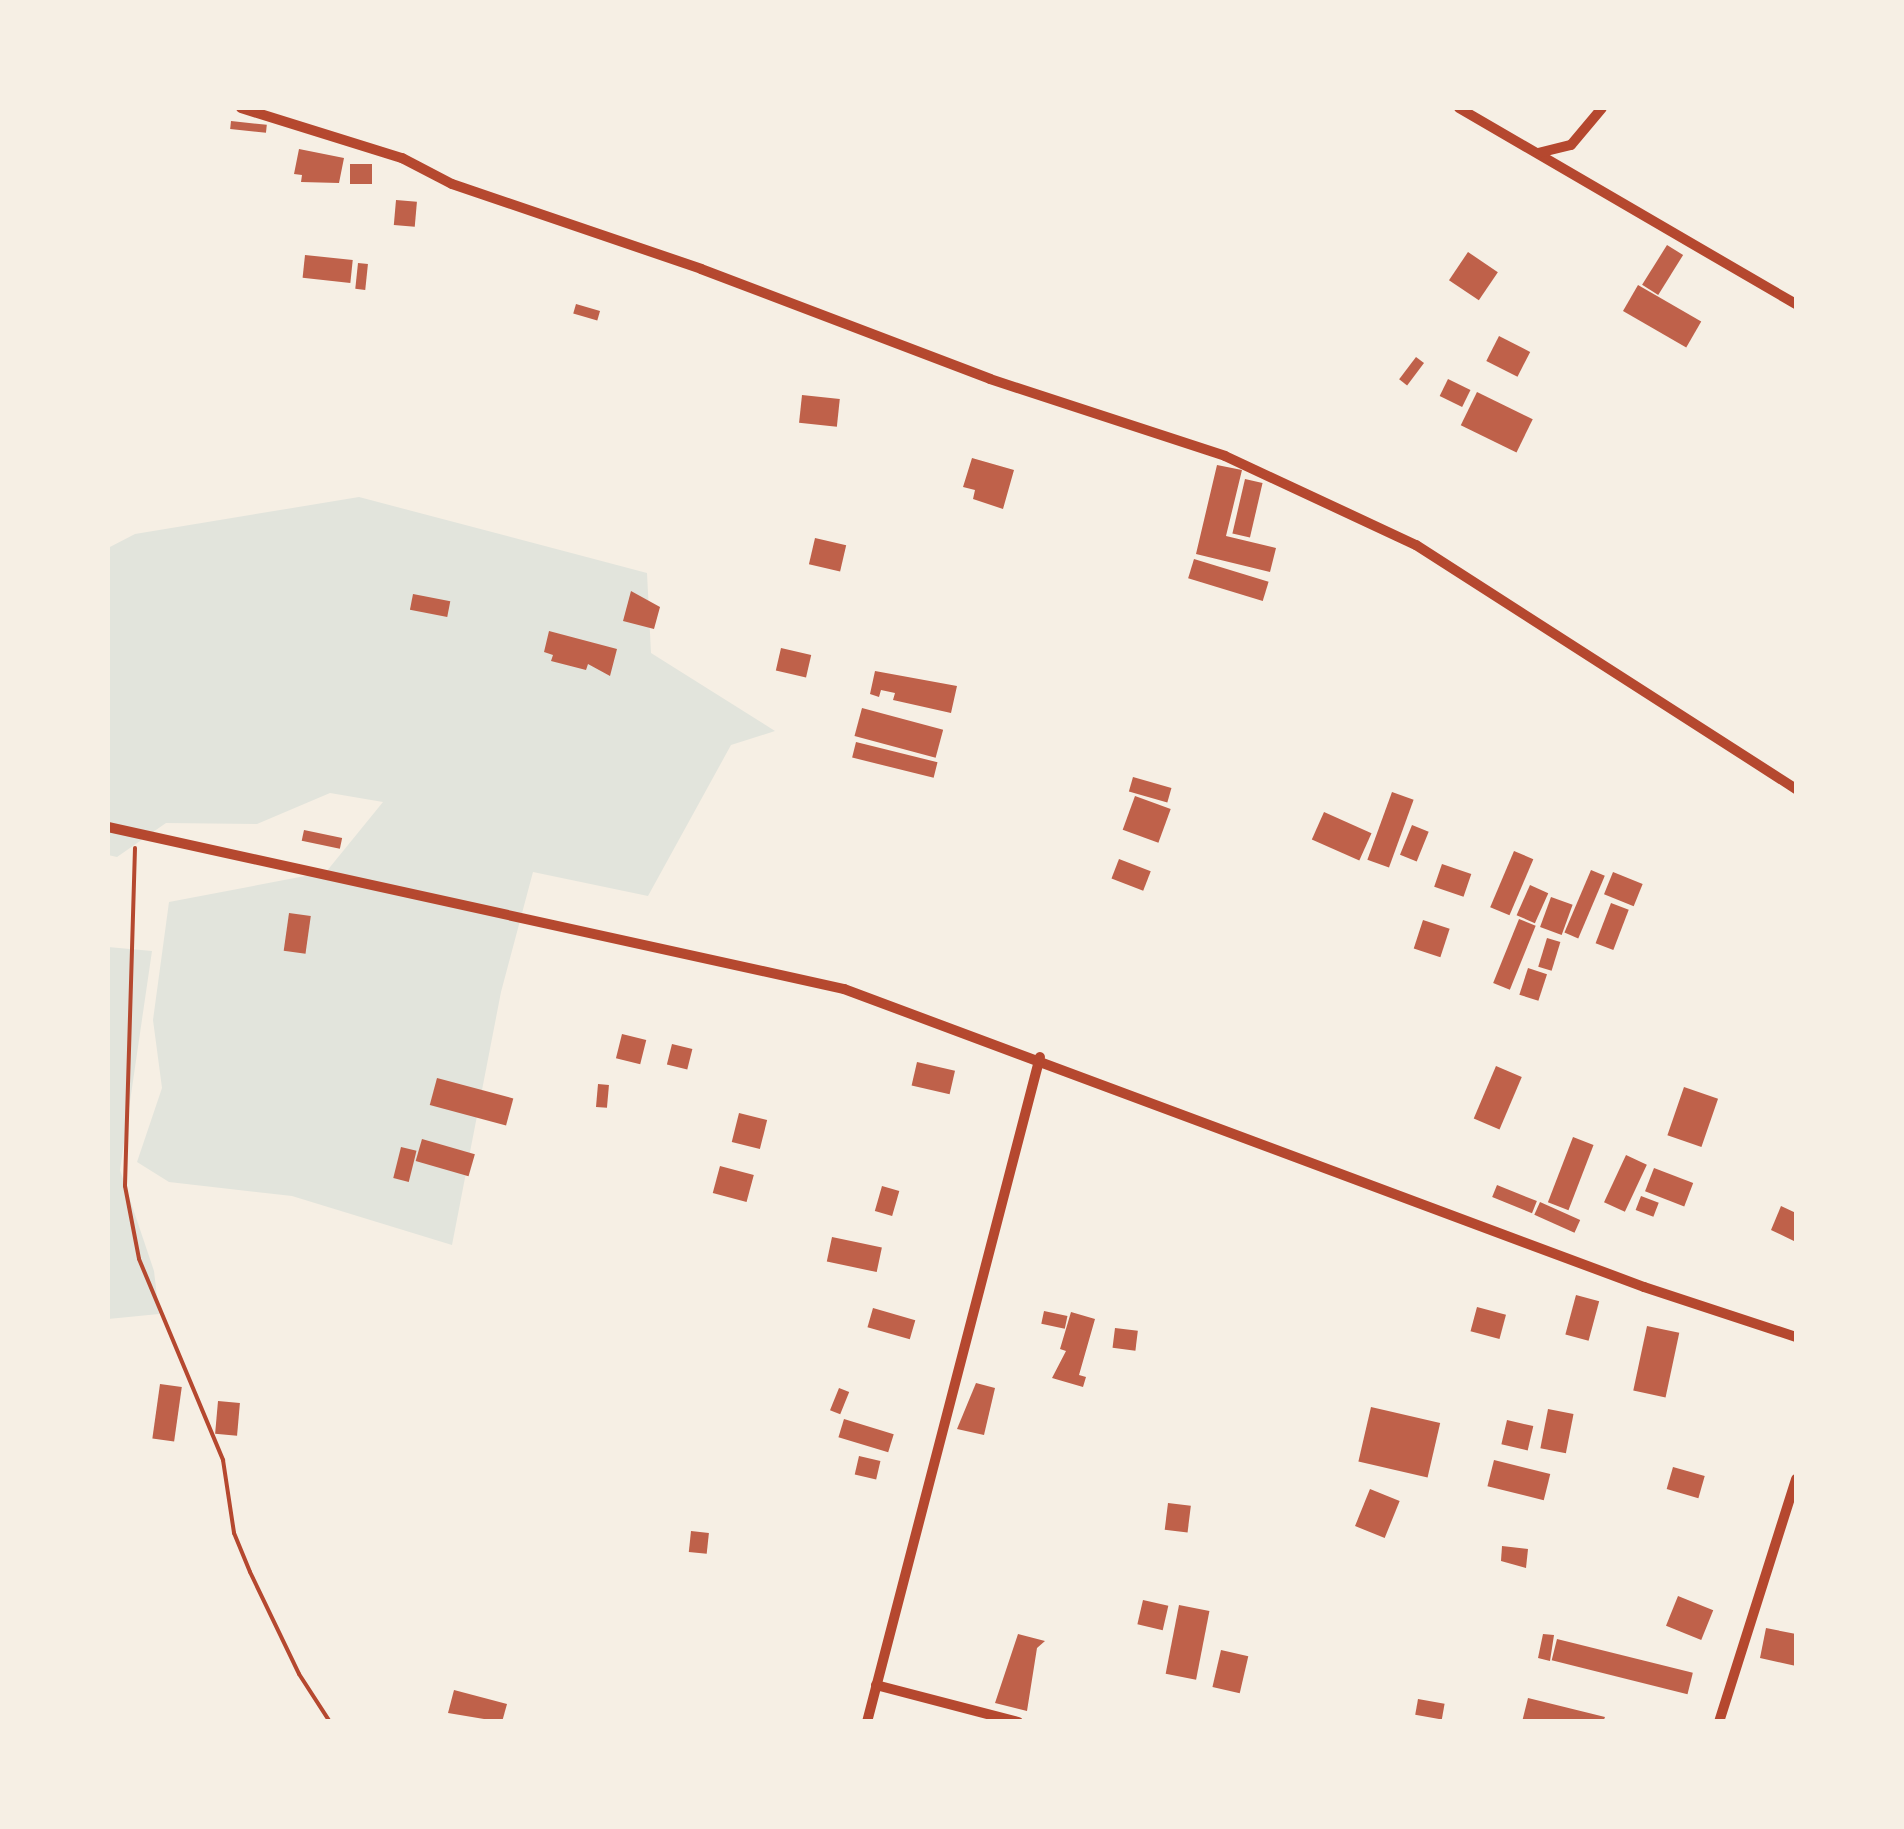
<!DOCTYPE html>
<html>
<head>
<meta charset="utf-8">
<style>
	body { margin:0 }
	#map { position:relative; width:1904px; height:1829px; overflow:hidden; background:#f6efe4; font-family:"PT Serif",serif }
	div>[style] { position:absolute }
	.green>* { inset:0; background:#e2e4dc }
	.building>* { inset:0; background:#bf614a; transform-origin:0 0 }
	.path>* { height:4px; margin:-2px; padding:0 2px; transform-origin:2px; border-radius:2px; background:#b5482f }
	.minor>* { height:10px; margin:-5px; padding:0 5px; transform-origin:5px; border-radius:5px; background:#b5482f }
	span { translate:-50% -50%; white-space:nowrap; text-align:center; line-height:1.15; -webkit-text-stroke:10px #f6efe4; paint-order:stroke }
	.frame { position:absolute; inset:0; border:110px solid #f6efe4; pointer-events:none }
</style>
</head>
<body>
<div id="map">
	<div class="green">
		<div style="clip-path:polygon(359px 497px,647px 573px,651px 653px,775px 731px,731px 745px,648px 896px,533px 872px,501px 992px,452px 1245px,292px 1196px,169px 1182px,137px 1162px,162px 1088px,153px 1020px,169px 902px,326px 872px,383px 802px,330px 793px,257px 824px,166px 823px,117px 857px,108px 855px,108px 548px,135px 534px)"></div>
		<div style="clip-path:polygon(108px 947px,152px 951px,120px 1170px,154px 1271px,159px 1314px,108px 1319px)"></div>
	</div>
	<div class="building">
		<div style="left:231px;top:121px;width:36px;height:8px;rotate:6deg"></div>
		<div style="clip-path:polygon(299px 149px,344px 158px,339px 183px,301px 182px,302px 175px,294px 174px)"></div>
		<div style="left:350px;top:164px;width:22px;height:20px"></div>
		<div style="left:396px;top:200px;width:21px;height:25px;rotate:5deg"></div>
		<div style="left:1667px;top:245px;width:19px;height:47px;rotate:32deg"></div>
		<div style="left:1468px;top:252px;width:36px;height:34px;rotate:34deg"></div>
		<div style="left:305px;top:255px;width:48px;height:23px;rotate:6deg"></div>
		<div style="left:358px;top:263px;width:10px;height:26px;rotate:6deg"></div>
		<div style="left:1638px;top:285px;width:73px;height:30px;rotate:30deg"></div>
		<div style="left:576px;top:304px;width:25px;height:10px;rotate:16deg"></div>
		<div style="left:1499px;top:336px;width:35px;height:28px;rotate:27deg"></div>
		<div style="left:1416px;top:357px;width:10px;height:28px;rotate:37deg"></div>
		<div style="left:1448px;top:379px;width:25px;height:19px;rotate:26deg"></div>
		<div style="left:1477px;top:392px;width:62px;height:37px;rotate:26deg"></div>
		<div style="left:802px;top:395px;width:38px;height:28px;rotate:6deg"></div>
		<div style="clip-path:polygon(972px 458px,1014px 470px,1003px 509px,973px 499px,975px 490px,963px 487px)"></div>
		<div style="clip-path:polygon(1217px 465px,1242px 470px,1226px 536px,1276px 548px,1270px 572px,1196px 554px)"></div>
		<div style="left:1245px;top:479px;width:18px;height:56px;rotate:13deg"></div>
		<div style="left:815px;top:538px;width:32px;height:27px;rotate:13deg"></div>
		<div style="left:1194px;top:559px;width:78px;height:20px;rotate:17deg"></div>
		<div style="clip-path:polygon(631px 591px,660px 607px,654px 629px,623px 621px)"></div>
		<div style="left:413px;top:594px;width:38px;height:16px;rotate:11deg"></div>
		<div style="clip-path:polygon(549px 631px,617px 649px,610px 676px,588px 664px,586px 670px,551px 661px,553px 655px,544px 652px)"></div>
		<div style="left:781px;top:648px;width:31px;height:23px;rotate:13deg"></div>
		<div style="clip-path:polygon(875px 671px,957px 686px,951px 713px,893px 700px,895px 693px,881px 690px,879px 697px,870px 694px)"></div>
		<div style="left:862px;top:708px;width:84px;height:29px;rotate:15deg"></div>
		<div style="left:856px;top:742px;width:84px;height:16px;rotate:14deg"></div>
		<div style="left:1133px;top:777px;width:40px;height:15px;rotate:16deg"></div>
		<div style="left:1392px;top:792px;width:23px;height:72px;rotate:20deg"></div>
		<div style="left:1135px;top:796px;width:38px;height:36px;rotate:20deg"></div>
		<div style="left:1324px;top:812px;width:52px;height:30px;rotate:24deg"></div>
		<div style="left:1412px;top:825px;width:18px;height:32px;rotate:22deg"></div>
		<div style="left:304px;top:830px;width:39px;height:11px;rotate:12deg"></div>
		<div style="left:1514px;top:851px;width:21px;height:61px;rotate:23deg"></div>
		<div style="left:1119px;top:859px;width:34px;height:21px;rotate:21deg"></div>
		<div style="left:1442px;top:864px;width:31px;height:24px;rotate:19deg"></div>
		<div style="left:1591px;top:870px;width:15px;height:68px;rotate:23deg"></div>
		<div style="left:1613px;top:872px;width:32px;height:24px;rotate:22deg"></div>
		<div style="left:1530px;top:885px;width:20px;height:33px;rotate:24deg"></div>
		<div style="left:1551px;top:897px;width:23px;height:32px;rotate:20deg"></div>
		<div style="left:1611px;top:903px;width:19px;height:43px;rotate:21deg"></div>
		<div style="left:289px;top:913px;width:22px;height:38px;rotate:8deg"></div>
		<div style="left:1519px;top:919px;width:18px;height:69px;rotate:22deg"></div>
		<div style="left:1423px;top:920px;width:28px;height:30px;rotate:18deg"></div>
		<div style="left:1547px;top:938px;width:14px;height:30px;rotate:17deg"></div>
		<div style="left:1528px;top:968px;width:20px;height:28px;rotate:18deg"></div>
		<div style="left:622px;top:1034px;width:25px;height:25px;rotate:14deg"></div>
		<div style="left:672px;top:1044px;width:21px;height:21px;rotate:14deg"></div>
		<div style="left:917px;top:1062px;width:39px;height:24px;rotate:13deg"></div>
		<div style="left:1496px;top:1066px;width:28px;height:57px;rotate:23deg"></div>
		<div style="left:437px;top:1078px;width:79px;height:28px;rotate:15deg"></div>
		<div style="left:598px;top:1084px;width:11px;height:23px;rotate:5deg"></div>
		<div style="left:1684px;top:1087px;width:36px;height:51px;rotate:19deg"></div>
		<div style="left:739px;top:1113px;width:29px;height:30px;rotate:14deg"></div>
		<div style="left:1573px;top:1137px;width:22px;height:70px;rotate:21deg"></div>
		<div style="left:422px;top:1139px;width:55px;height:23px;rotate:16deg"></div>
		<div style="left:401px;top:1147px;width:16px;height:32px;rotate:14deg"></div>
		<div style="left:1626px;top:1155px;width:23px;height:52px;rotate:25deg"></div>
		<div style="left:720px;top:1166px;width:35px;height:28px;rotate:15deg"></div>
		<div style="left:1654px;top:1168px;width:42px;height:25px;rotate:21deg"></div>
		<div style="left:1497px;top:1185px;width:43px;height:13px;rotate:22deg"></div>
		<div style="left:882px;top:1186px;width:18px;height:26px;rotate:16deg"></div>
		<div style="left:1641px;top:1196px;width:19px;height:15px;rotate:21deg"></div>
		<div style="left:1540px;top:1202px;width:44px;height:14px;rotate:24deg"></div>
		<div style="clip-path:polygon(1781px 1206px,1796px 1213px,1796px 1242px,1771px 1230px)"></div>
		<div style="left:832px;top:1237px;width:51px;height:25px;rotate:12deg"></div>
		<div style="left:1576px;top:1295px;width:24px;height:41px;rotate:15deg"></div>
		<div style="left:1477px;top:1307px;width:30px;height:25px;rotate:15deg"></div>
		<div style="left:873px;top:1308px;width:44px;height:20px;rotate:16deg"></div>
		<div style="left:1044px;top:1311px;width:24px;height:13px;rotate:12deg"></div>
		<div style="clip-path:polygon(1071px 1312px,1095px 1319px,1079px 1375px,1086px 1377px,1083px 1387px,1052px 1378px,1066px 1351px,1060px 1349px)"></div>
		<div style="left:1647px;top:1326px;width:33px;height:66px;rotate:12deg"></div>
		<div style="left:1115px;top:1328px;width:23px;height:20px;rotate:7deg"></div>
		<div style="clip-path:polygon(976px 1383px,995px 1388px,984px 1435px,957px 1429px)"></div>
		<div style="left:160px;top:1384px;width:22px;height:55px;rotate:8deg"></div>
		<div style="left:839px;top:1388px;width:11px;height:24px;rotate:22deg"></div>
		<div style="left:218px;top:1401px;width:22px;height:33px;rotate:5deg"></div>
		<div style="left:1371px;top:1407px;width:71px;height:56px;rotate:13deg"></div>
		<div style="left:1548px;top:1409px;width:26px;height:40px;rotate:11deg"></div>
		<div style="left:844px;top:1419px;width:52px;height:19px;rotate:17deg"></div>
		<div style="left:1507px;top:1420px;width:27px;height:25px;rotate:13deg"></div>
		<div style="left:859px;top:1456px;width:22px;height:19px;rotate:13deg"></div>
		<div style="left:1494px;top:1460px;width:58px;height:27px;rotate:14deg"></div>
		<div style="left:1673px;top:1467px;width:33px;height:23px;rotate:16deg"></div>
		<div style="left:1370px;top:1489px;width:32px;height:40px;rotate:22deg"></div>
		<div style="left:1168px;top:1503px;width:23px;height:27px;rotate:7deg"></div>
		<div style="left:691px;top:1531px;width:18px;height:21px;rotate:6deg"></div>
		<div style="clip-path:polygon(1502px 1546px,1528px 1549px,1526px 1568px,1501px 1561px)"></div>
		<div style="left:1678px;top:1596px;width:38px;height:32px;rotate:22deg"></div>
		<div style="left:1143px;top:1600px;width:26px;height:25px;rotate:13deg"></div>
		<div style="left:1179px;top:1605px;width:31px;height:70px;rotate:11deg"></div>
		<div style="clip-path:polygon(1766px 1628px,1796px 1634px,1796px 1666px,1760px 1658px)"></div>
		<div style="clip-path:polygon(1018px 1634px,1045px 1641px,1037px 1648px,1027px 1711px,995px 1703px)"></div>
		<div style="clip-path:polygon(1543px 1634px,1554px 1635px,1550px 1661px,1538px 1658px)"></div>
		<div style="left:1557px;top:1639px;width:140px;height:22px;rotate:14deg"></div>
		<div style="left:1221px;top:1650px;width:28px;height:38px;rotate:13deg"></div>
		<div style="clip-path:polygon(454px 1690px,507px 1704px,502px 1722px,448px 1713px)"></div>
		<div style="clip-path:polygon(1528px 1698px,1605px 1717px,1603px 1722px,1522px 1722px)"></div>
		<div style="left:1418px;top:1699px;width:27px;height:16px;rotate:10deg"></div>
	</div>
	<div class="path">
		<div style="left:135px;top:848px;width:338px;rotate:91.7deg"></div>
		<div style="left:125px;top:1186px;width:74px;rotate:79.1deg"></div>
		<div style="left:139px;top:1259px;width:218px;rotate:67.3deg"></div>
		<div style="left:223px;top:1460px;width:74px;rotate:81.4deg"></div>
		<div style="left:234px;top:1533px;width:42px;rotate:67.7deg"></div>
		<div style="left:250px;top:1572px;width:113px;rotate:64.3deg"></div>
		<div style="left:299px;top:1674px;width:57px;rotate:57.1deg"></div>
	</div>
	<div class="minor">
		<div style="left:241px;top:108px;width:169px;rotate:17.3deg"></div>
		<div style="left:402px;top:158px;width:56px;rotate:27.5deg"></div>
		<div style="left:452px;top:184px;width:263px;rotate:18.8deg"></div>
		<div style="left:701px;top:269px;width:309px;rotate:20.8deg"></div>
		<div style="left:990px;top:379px;width:247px;rotate:18.1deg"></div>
		<div style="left:1225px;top:456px;width:211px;rotate:25deg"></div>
		<div style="left:1416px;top:545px;width:452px;rotate:32.7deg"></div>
		<div style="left:1459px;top:108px;width:390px;rotate:30.2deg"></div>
		<div style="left:1538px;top:153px;width:34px;rotate:-14deg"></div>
		<div style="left:1571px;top:145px;width:48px;rotate:-50deg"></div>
		<div style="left:108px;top:827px;width:754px;rotate:12.41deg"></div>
		<div style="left:844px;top:989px;width:854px;rotate:20.43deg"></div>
		<div style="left:1644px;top:1287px;width:160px;rotate:18.2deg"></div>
		<div style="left:876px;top:1685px;width:147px;rotate:14.6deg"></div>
		<div style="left:867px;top:1722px;width:687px;rotate:-75.42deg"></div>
		<div style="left:1719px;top:1722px;width:255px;rotate:-72.4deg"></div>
	</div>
	<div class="frame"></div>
</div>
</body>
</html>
